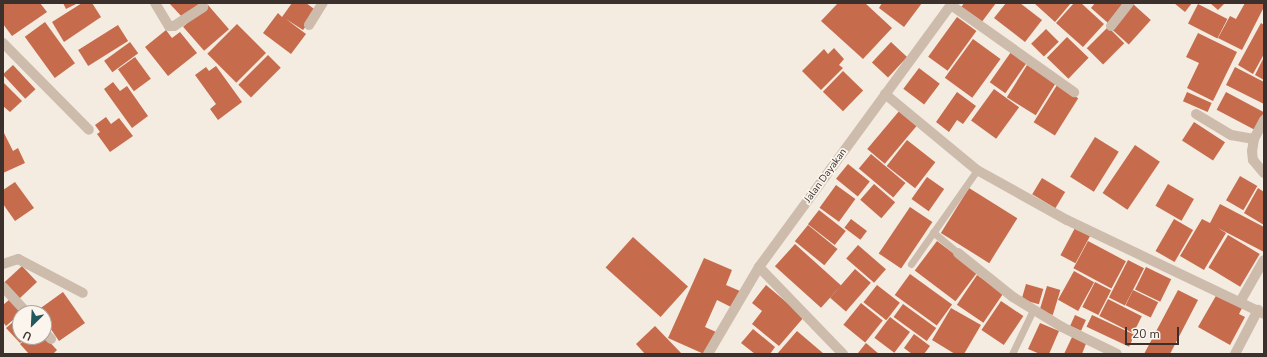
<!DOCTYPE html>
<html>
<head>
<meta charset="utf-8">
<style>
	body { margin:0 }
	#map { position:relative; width:1267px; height:357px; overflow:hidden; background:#f4ebe1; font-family:"Nunito Sans",sans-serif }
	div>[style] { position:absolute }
	.building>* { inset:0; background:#c66c4d; transform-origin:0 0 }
	.service>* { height:7px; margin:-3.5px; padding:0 3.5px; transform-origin:3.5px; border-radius:3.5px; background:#cdbcac }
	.minor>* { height:10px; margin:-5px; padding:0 5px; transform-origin:5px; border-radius:5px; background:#cdbcac }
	span { translate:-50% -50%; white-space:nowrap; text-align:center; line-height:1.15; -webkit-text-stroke:3.5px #fbf5ee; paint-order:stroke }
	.street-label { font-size:10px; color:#3b302b }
	.frame { position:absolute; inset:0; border:4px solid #3b302b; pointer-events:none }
	.north { position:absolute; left:12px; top:305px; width:40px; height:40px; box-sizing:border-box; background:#fbf5ee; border:1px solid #aea6a0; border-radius:50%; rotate:204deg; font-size:11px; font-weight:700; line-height:16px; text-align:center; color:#3b302b }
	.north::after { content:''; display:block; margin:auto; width:14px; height:18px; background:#20585d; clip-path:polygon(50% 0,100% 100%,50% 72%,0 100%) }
	.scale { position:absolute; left:1125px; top:327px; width:54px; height:18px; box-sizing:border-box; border:2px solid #3b302b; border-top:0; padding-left:5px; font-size:12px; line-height:14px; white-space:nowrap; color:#3b302b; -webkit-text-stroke:3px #fbf5ee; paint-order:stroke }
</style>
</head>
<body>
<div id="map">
	<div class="building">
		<div style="clip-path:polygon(3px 3px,40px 3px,47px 12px,12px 36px,3px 24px)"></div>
		<div style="clip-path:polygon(63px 3px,78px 3px,66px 9px)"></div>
		<div style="clip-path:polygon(82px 3px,92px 3px,101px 17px,64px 42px,52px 22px)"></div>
		<div style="clip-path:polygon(169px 3px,200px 3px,183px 18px)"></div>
		<div style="clip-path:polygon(292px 3px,306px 3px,317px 11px,303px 30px,286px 19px,306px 34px,291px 54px,263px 33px,278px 13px,282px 17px)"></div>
		<div style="clip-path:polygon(838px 3px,865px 3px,892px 28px,863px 59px,821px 21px)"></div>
		<div style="clip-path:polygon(882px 3px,922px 3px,904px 27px,879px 8px)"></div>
		<div style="clip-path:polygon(964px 3px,996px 3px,981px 23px,960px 9px)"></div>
		<div style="clip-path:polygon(1006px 3px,1020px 3px,1042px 20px,1025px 42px,994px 18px)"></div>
		<div style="clip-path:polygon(1034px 3px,1071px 3px,1055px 22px)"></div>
		<div style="clip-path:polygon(1074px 3px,1081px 3px,1104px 24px,1083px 47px,1056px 23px)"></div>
		<div style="clip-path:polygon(1095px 3px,1124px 3px,1108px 23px,1091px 8px)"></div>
		<div style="clip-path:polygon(1174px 3px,1192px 3px,1185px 12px)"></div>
		<div style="clip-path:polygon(1210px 3px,1225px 3px,1218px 10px)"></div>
		<div style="clip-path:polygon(1245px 3px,1264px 3px,1264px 7px,1242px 50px,1218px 38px,1230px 16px,1236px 19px)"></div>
		<div style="left:1133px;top:4px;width:24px;height:33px;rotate:42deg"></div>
		<div style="left:1198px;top:4px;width:33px;height:22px;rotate:27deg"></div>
		<div style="left:208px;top:5px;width:32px;height:33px;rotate:49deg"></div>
		<div style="left:957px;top:17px;width:24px;height:49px;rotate:36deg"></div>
		<div style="left:45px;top:22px;width:51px;height:25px;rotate:54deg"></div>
		<div style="clip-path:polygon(1261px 23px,1264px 25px,1264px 54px,1253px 74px,1238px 65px)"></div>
		<div style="left:237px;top:24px;width:41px;height:42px;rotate:45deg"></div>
		<div style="left:118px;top:25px;width:19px;height:47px;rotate:58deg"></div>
		<div style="left:1108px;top:27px;width:23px;height:30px;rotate:45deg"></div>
		<div style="left:1046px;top:29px;width:18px;height:21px;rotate:45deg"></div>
		<div style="clip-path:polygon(166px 30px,172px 38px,180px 32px,197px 53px,168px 76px,145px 47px)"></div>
		<div style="clip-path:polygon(1198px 33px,1237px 52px,1213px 101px,1187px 88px,1199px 63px,1186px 57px)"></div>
		<div style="left:1067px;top:37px;width:30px;height:29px;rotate:44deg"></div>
		<div style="left:973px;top:39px;width:34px;height:48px;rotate:36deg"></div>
		<div style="left:130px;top:42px;width:14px;height:32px;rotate:54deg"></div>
		<div style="left:891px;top:42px;width:22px;height:28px;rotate:43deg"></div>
		<div style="clip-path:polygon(834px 48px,844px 59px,839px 65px,843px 68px,821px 90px,802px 71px,824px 49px,828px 54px)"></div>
		<div style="left:1011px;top:52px;width:19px;height:37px;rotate:35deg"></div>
		<div style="left:268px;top:55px;width:18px;height:42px;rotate:45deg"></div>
		<div style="left:135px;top:57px;width:27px;height:21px;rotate:54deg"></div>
		<div style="clip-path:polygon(1264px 57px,1264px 80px,1255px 75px)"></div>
		<div style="left:13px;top:65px;width:33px;height:14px;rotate:47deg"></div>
		<div style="left:1027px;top:65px;width:34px;height:38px;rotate:32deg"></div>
		<div style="clip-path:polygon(216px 66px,242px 102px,218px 120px,210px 109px,216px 104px,195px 75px,206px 67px,209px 71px)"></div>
		<div style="clip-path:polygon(1235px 67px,1264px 82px,1264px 104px,1226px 85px)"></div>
		<div style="left:919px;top:68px;width:26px;height:26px;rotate:37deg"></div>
		<div style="left:843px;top:71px;width:28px;height:29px;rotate:44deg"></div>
		<div style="clip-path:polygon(3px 82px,22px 101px,10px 112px,3px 106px)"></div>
		<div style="clip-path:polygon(113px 82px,120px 91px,127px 86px,148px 116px,132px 128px,104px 89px)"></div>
		<div style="left:1057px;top:85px;width:25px;height:44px;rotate:32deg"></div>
		<div style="left:994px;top:89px;width:31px;height:39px;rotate:36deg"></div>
		<div style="clip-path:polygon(957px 92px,976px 106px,963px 124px,957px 120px,949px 132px,936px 122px)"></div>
		<div style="left:1187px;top:92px;width:27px;height:10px;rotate:24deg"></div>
		<div style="left:1226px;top:92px;width:43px;height:20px;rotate:28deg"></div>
		<div style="left:900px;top:110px;width:23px;height:51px;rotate:40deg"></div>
		<div style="clip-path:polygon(106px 117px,111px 124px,119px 118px,133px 136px,110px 152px,97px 134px,100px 132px,95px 125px)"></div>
		<div style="left:1194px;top:122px;width:37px;height:22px;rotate:33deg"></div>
		<div style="clip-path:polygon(3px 131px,13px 151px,18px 148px,25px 163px,3px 173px)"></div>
		<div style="left:1095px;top:137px;width:28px;height:47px;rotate:32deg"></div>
		<div style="left:907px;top:140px;width:36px;height:33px;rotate:38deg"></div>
		<div style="left:1135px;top:145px;width:30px;height:58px;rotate:34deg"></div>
		<div style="left:871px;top:154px;width:45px;height:19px;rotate:40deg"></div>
		<div style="left:848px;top:164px;width:28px;height:19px;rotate:39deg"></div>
		<div style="left:1240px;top:176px;width:20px;height:28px;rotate:30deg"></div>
		<div style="left:927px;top:177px;width:21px;height:27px;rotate:35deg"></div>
		<div style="left:1042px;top:178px;width:27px;height:19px;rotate:31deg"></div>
		<div style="clip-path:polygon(15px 182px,34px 208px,15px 221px,3px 204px,3px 190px)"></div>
		<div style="left:874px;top:184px;width:28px;height:21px;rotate:41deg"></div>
		<div style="left:1168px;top:184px;width:30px;height:25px;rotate:30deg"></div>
		<div style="left:836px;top:185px;width:24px;height:28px;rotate:36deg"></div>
		<div style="left:969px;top:188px;width:57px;height:53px;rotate:32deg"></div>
		<div style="clip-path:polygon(1258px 188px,1264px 192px,1264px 225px,1244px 213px)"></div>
		<div style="clip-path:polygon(1220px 204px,1264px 227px,1264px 252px,1218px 228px,1226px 233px,1204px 270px,1180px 256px,1202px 219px,1210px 223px)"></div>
		<div style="left:910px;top:207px;width:27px;height:56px;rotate:34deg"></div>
		<div style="left:819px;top:210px;width:34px;height:18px;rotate:38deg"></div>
		<div style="left:851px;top:219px;width:20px;height:11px;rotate:37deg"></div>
		<div style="left:1174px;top:219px;width:22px;height:37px;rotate:30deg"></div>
		<div style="left:808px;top:225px;width:38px;height:21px;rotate:39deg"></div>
		<div style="left:1075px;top:228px;width:17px;height:31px;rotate:28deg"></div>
		<div style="left:1228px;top:235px;width:37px;height:38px;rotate:31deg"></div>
		<div style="left:633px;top:237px;width:74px;height:41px;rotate:42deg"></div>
		<div style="left:937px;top:241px;width:51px;height:37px;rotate:37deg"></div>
		<div style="left:1088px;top:241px;width:43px;height:31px;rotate:28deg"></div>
		<div style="left:795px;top:244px;width:62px;height:30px;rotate:42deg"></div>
		<div style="left:858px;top:245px;width:37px;height:18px;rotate:41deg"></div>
		<div style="clip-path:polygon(704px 258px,732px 270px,726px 285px,740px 291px,733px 308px,717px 300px,705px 327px,716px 332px,704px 354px,668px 338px)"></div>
		<div style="left:1128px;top:260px;width:18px;height:42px;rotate:27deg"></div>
		<div style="left:22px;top:266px;width:22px;height:24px;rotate:47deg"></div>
		<div style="left:1146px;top:267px;width:28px;height:25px;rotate:26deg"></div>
		<div style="left:855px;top:269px;width:21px;height:38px;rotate:41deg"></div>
		<div style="left:1074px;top:271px;width:23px;height:33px;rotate:29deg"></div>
		<div style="left:910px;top:274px;width:52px;height:26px;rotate:36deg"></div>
		<div style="left:977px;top:275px;width:32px;height:36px;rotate:34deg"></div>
		<div style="left:1095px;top:282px;width:18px;height:28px;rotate:27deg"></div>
		<div style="left:1026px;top:284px;width:18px;height:16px;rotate:16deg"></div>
		<div style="clip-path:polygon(766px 285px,804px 317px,779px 346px,752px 324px,762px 311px,752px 303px)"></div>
		<div style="left:877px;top:285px;width:29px;height:22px;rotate:38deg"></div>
		<div style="left:1047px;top:286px;width:14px;height:26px;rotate:17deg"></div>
		<div style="left:1133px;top:290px;width:28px;height:17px;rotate:26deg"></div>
		<div style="clip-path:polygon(1178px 290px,1198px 300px,1170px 354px,1144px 354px)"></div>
		<div style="clip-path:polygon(63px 292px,85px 323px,59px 341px,44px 319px,44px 313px,38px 310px)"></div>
		<div style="clip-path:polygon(1217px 294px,1242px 308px,1239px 314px,1245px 317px,1230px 345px,1198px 327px)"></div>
		<div style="clip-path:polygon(10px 299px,21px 313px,6px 326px,3px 322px,3px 305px)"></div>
		<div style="left:1108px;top:299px;width:38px;height:19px;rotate:27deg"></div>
		<div style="left:1001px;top:301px;width:27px;height:35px;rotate:34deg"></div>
		<div style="left:861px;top:303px;width:28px;height:28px;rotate:39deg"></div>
		<div style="left:903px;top:304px;width:41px;height:16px;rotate:36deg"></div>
		<div style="clip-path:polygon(951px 308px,981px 325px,964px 354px,955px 354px,932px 340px)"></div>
		<div style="left:1075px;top:315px;width:12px;height:12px;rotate:24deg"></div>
		<div style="left:1092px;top:315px;width:47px;height:13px;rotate:25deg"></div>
		<div style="clip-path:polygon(20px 316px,20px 337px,26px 337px,20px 343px,6px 328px)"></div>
		<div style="left:890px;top:317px;width:25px;height:26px;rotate:37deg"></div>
		<div style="clip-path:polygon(1040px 323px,1059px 331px,1049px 354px,1040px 354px,1028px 349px)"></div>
		<div style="clip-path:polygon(655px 326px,682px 354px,645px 354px,636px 344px)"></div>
		<div style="clip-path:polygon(753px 329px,775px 347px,770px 354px,755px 354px,741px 343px)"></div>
		<div style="clip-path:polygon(797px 331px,824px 354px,777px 354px)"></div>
		<div style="clip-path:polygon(914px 334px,930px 346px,924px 354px,912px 354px,904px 348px)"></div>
		<div style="clip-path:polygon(1073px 335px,1087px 341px,1082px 354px,1064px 354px)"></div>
		<div style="clip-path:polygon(44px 336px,57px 350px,53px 354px,29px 354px,20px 344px,28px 337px)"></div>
		<div style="clip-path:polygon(866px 343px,879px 354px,858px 353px)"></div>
	</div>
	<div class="service">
		<div style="left:933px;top:232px;width:33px;rotate:40deg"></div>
		<div style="left:911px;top:264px;width:115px;rotate:-54.9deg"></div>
		<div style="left:1012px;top:354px;width:49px;rotate:-64.5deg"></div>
	</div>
	<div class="minor">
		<div style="left:155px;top:3px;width:27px;rotate:59deg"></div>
		<div style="left:169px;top:26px;width:5px"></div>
		<div style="left:174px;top:26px;width:35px;rotate:-33deg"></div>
		<div style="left:951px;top:5px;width:151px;rotate:35.3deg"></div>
		<div style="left:309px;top:25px;width:26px;rotate:-58deg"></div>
		<div style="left:1111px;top:26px;width:29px;rotate:-52deg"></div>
		<div style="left:3px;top:43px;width:122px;rotate:45.3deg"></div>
		<div style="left:885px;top:94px;width:119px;rotate:39.6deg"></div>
		<div style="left:977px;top:170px;width:103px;rotate:29.1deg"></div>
		<div style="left:1067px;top:220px;width:218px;rotate:25.5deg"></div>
		<div style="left:1196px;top:114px;width:41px;rotate:31deg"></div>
		<div style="left:1231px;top:135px;width:23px;rotate:10deg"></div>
		<div style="left:1264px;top:120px;width:21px;rotate:118deg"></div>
		<div style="left:1254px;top:139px;width:12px;rotate:99deg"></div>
		<div style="left:1252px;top:151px;width:9px;rotate:84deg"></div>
		<div style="left:1253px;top:160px;width:17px;rotate:50deg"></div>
		<div style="left:958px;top:253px;width:70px;rotate:38.7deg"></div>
		<div style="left:1013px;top:297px;width:57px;rotate:31.5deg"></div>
		<div style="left:1062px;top:327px;width:61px;rotate:26.1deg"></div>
		<div style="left:3px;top:264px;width:16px;rotate:-18deg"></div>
		<div style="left:18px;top:259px;width:73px;rotate:27.6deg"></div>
		<div style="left:759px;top:267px;width:121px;rotate:46deg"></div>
		<div style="left:3px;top:287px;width:35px;rotate:47deg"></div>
		<div style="left:1240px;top:302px;width:48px;rotate:-60.3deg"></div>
		<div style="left:44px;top:332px;width:10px;rotate:45deg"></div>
		<div style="left:708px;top:354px;width:101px;rotate:-59.6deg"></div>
		<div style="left:759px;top:267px;width:327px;rotate:-53.8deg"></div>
		<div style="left:1235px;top:354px;width:50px;rotate:-62.4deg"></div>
	</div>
	<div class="street-label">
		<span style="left:826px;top:176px;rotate:-54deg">Jalan Dayakan</span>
	</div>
	<div class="frame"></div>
	<div class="north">U</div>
	<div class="scale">20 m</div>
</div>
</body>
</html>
